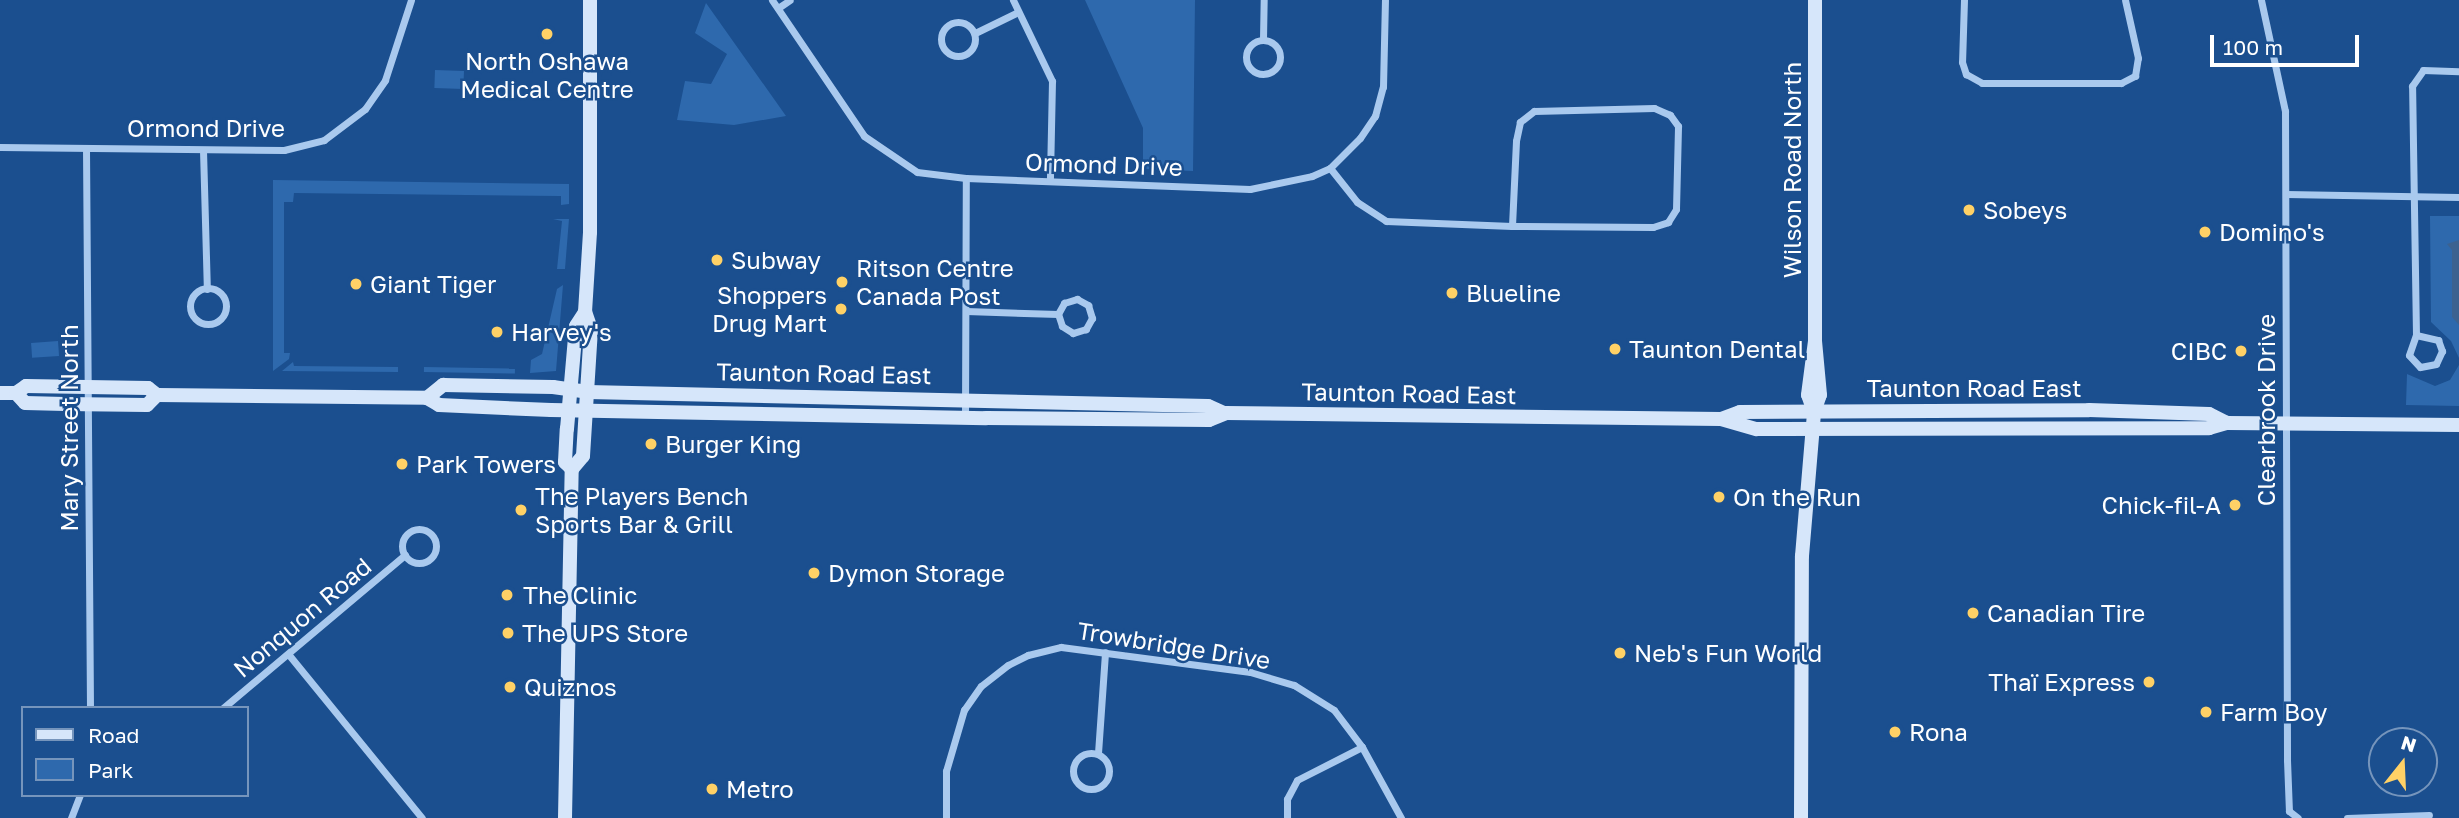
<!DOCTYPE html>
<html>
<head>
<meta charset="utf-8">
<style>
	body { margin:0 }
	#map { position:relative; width:2459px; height:818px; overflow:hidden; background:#1b4f8f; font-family:"Golos Text",sans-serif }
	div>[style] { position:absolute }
	.green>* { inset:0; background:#2e69ad; transform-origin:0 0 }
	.water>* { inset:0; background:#3c6290 }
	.street>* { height:7px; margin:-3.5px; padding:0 3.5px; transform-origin:3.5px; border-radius:3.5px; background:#a9c9ee }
	.street>.ring { margin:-3.5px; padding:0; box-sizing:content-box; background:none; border:7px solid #a9c9ee; border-radius:50% }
	.secondary>* { height:14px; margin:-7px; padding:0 7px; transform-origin:7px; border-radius:7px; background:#d6e6fa }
	.dots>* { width:19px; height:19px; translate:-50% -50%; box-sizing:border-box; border:4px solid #1b4f8f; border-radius:50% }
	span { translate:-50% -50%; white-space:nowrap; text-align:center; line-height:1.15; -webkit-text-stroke:5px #1b4f8f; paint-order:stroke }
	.poi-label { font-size:24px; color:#fff }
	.left { translate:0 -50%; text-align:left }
	.right { translate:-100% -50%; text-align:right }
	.street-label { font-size:24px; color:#fff }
	.legend { position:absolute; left:21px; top:706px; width:228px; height:91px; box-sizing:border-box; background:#1b4f8f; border:2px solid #7695bc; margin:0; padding:9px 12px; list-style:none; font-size:21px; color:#fff }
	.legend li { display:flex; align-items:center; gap:14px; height:35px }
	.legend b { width:35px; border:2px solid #7695bc }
	.north { position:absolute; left:2368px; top:727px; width:70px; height:70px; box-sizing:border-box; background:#1b4f8f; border:2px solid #7695bc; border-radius:50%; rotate:18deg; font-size:19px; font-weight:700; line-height:28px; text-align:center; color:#fff }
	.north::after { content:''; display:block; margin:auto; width:24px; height:32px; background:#ffd166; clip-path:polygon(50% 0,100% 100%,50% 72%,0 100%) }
	.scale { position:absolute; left:2210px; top:35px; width:149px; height:32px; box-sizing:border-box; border:4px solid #fff; border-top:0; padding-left:9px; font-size:21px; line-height:24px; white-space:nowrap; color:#fff; -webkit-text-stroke:5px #1b4f8f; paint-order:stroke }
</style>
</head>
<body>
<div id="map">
	<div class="green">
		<div style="clip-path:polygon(1085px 0,1195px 0,1193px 171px,1143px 169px,1143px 128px)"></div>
		<div style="clip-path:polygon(706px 3px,786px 116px,734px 125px,677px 120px,685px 81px,711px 84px,727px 54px,695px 33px)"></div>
		<div style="left:435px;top:70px;width:29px;height:18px;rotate:2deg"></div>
		<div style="clip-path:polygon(273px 180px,569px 184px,569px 204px,561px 205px,561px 196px,294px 193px,293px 202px,284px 202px,284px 353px,290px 353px,289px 359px,273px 371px)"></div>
		<div style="clip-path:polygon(2430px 216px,2459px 216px,2459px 358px,2451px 341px,2431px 322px)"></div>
		<div style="clip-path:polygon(553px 219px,569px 219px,565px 269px,557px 269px,562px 221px)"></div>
		<div style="clip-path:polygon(563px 285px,556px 371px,530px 373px,531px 360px,542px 354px,557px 289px)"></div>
		<div style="left:58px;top:341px;width:15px;height:27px;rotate:86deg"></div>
		<div style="clip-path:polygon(293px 362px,294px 366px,398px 367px,398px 372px,282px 371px)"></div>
		<div style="clip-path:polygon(2459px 365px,2459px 406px,2406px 405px,2407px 374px,2435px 386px,2450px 380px)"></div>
		<div style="left:424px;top:367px;width:91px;height:5px;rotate:1deg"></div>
	</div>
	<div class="water">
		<div style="clip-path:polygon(2459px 240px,2459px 325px,2452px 317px,2452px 250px,2447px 244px)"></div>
	</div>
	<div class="street">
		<div style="left:772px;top:0;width:164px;rotate:55.9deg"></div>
		<div style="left:864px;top:136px;width:64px;rotate:34.2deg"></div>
		<div style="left:917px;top:172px;width:49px;rotate:7deg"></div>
		<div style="left:966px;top:178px;width:284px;rotate:2.2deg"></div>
		<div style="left:1250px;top:189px;width:63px;rotate:-11.8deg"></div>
		<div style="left:1312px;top:176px;width:20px;rotate:-24deg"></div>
		<div style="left:1330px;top:168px;width:42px;rotate:-45deg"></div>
		<div style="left:1360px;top:138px;width:27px;rotate:-56deg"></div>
		<div style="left:1375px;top:116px;width:30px;rotate:-75deg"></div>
		<div style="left:1383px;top:87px;width:87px;rotate:-88.7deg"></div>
		<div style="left:1013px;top:0;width:90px;rotate:64.3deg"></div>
		<div style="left:1052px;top:81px;width:99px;rotate:91.2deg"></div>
		<div style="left:1964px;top:0;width:62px;rotate:91.8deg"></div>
		<div style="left:1962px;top:62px;width:13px;rotate:72deg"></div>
		<div style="left:1966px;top:74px;width:18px;rotate:29deg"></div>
		<div style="left:1982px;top:83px;width:139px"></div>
		<div style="left:2121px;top:83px;width:16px;rotate:-27deg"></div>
		<div style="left:2135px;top:76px;width:18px;rotate:-81deg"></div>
		<div style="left:2138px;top:58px;width:59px;rotate:-102.6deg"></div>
		<div style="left:2261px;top:0;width:114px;rotate:77.8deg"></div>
		<div style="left:2285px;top:111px;width:649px;rotate:89.82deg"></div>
		<div style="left:2287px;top:760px;width:51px;rotate:87.8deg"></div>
		<div style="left:2289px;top:811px;width:11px;rotate:38deg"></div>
		<div style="left:778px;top:8px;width:14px;rotate:-34deg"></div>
		<div class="ring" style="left:941px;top:22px;width:27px;height:27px"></div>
		<div style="left:975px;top:33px;width:48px;rotate:-26deg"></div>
		<div style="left:1263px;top:39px;width:39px;rotate:-89deg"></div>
		<div class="ring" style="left:1246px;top:40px;width:27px;height:27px"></div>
		<div style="left:0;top:147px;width:284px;rotate:0.6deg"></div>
		<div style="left:284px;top:150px;width:41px;rotate:-14deg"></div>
		<div style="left:324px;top:140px;width:51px;rotate:-37.1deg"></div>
		<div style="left:365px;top:109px;width:35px;rotate:-55deg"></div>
		<div style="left:385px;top:80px;width:84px;rotate:-72deg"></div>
		<div style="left:86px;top:148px;width:560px;rotate:89.59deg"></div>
		<div style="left:203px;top:150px;width:139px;rotate:88.4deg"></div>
		<div style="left:1330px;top:168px;width:43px;rotate:51.5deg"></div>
		<div style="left:1357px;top:202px;width:35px;rotate:33deg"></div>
		<div style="left:1386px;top:221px;width:126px;rotate:2.3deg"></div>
		<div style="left:1512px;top:226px;width:141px;rotate:0.4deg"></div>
		<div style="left:1653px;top:227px;width:16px;rotate:-18deg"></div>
		<div style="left:1668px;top:222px;width:15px;rotate:-58deg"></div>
		<div style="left:1676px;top:209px;width:83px;rotate:-88.6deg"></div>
		<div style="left:1678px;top:126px;width:14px;rotate:-126deg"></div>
		<div style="left:1670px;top:115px;width:17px;rotate:-156deg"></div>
		<div style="left:1654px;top:108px;width:120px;rotate:178.6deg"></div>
		<div style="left:1534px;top:111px;width:18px;rotate:142deg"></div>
		<div style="left:1520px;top:122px;width:19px;rotate:102deg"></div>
		<div style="left:1516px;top:141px;width:85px;rotate:92.7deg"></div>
		<div style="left:2286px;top:194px;width:173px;rotate:1deg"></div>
		<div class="ring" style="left:190px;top:288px;width:29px;height:29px"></div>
		<div style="left:966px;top:311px;width:92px;rotate:1.9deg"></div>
		<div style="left:1058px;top:314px;width:13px;rotate:-61deg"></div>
		<div style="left:1064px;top:303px;width:14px;rotate:-17deg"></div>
		<div style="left:1077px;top:299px;width:13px;rotate:29deg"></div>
		<div style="left:1088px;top:305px;width:14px;rotate:73deg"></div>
		<div style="left:1092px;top:318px;width:13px;rotate:119deg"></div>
		<div style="left:1086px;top:329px;width:14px;rotate:163deg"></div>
		<div style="left:1073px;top:333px;width:13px;rotate:-148deg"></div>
		<div style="left:1062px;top:326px;width:13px;rotate:-108deg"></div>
		<div style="left:2416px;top:335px;width:23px;rotate:13deg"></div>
		<div style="left:2438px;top:340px;width:12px;rotate:70deg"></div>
		<div style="left:2442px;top:351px;width:14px;rotate:115deg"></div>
		<div style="left:2436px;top:364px;width:16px;rotate:169deg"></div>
		<div style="left:2420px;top:367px;width:16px;rotate:-133deg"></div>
		<div style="left:2409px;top:355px;width:21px;rotate:-71deg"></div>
		<div style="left:2416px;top:335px;width:249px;rotate:-90.9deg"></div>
		<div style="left:2412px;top:86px;width:19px;rotate:-55deg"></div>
		<div style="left:2423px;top:70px;width:36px;rotate:2deg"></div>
		<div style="left:965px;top:417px;width:239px;rotate:-89.8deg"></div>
		<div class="ring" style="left:402px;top:529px;width:27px;height:27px"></div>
		<div style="left:289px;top:655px;width:210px;rotate:50.8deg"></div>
		<div style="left:223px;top:708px;width:238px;rotate:-40.1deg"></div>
		<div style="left:1098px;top:753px;width:101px;rotate:-86deg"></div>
		<div class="ring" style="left:1073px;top:753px;width:29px;height:29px"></div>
		<div style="left:71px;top:818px;width:25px;rotate:-69deg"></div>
		<div style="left:946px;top:818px;width:47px;rotate:-90deg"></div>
		<div style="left:946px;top:771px;width:64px;rotate:-73.6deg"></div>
		<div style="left:964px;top:710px;width:29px;rotate:-55deg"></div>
		<div style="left:981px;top:686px;width:34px;rotate:-38deg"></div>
		<div style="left:1008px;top:665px;width:22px;rotate:-27deg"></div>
		<div style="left:1028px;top:655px;width:34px;rotate:-14deg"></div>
		<div style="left:1061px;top:647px;width:191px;rotate:7.5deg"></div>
		<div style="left:1250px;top:672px;width:46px;rotate:16.5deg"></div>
		<div style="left:1294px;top:685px;width:47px;rotate:32deg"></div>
		<div style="left:1334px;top:710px;width:46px;rotate:52.9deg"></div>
		<div style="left:1362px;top:747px;width:81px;rotate:61.2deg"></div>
		<div style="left:1287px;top:818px;width:19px;rotate:-90deg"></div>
		<div style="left:1287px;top:799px;width:21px;rotate:-62deg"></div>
		<div style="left:1297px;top:780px;width:73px;rotate:-26.9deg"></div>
		<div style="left:2347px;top:818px;width:82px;rotate:-2.1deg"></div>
	</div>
	<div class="secondary">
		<div style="left:0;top:393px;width:16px"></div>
		<div style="left:16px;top:393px;width:12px;rotate:-35deg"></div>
		<div style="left:26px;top:386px;width:122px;rotate:0.9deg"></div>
		<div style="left:148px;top:388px;width:11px;rotate:38deg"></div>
		<div style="left:157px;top:395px;width:270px;rotate:0.6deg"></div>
		<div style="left:427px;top:398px;width:14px;rotate:30deg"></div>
		<div style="left:439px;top:405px;width:112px;rotate:2.6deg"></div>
		<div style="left:551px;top:410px;width:435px;rotate:1.1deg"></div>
		<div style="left:986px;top:418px;width:223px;rotate:0.5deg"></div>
		<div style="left:1209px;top:420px;width:18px;rotate:-22deg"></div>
		<div style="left:1226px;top:413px;width:495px;rotate:0.7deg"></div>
		<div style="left:1721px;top:419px;width:37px;rotate:16deg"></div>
		<div style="left:1757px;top:429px;width:452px;rotate:-0.1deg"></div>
		<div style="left:2209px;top:428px;width:19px;rotate:-16deg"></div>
		<div style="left:2227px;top:423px;width:232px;rotate:0.5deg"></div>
		<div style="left:16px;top:393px;width:13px;rotate:48deg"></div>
		<div style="left:25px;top:403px;width:40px;rotate:1.4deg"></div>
		<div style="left:65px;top:404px;width:82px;rotate:0.7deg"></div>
		<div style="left:147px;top:405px;width:14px;rotate:-45deg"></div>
		<div style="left:427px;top:398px;width:21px;rotate:-39deg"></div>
		<div style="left:443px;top:385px;width:110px;rotate:1deg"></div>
		<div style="left:553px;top:387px;width:35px;rotate:8deg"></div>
		<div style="left:588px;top:392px;width:620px;rotate:1.29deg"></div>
		<div style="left:1208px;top:406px;width:17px;rotate:24deg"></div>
		<div style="left:1814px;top:412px;width:18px;rotate:-109deg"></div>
		<div style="left:1808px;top:395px;width:54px;rotate:-82.6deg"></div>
		<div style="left:1815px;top:341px;width:341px;rotate:-90deg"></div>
		<div style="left:1721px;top:419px;width:20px;rotate:-20deg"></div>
		<div style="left:1740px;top:412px;width:349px;rotate:-0.3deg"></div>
		<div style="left:2089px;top:410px;width:120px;rotate:1.9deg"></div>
		<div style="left:2209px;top:414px;width:20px;rotate:27deg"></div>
		<div style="left:572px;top:469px;width:17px;rotate:-50deg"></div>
		<div style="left:583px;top:456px;width:127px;rotate:-86.4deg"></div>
		<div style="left:591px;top:329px;width:18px;rotate:-109deg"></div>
		<div style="left:585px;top:312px;width:80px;rotate:-86.4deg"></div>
		<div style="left:590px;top:232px;width:232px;rotate:-90deg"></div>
		<div style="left:565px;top:818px;width:349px;rotate:-88.9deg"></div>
		<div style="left:572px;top:469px;width:10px;rotate:-135deg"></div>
		<div style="left:565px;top:462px;width:33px;rotate:-87deg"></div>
		<div style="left:567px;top:429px;width:103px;rotate:-85deg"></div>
		<div style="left:576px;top:326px;width:17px;rotate:-57deg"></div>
		<div style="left:1801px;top:818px;width:262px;rotate:-89.8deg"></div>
		<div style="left:1802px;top:556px;width:144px;rotate:-85.2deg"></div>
		<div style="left:1814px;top:412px;width:18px;rotate:-71deg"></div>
		<div style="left:1820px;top:395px;width:54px;rotate:-95.3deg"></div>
	</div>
	<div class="dots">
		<div style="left:547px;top:34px;background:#ffd166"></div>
		<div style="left:1969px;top:210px;background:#ffd166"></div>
		<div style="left:2205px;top:232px;background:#ffd166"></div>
		<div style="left:717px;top:260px;background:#ffd166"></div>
		<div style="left:842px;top:282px;background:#ffd166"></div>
		<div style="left:356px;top:284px;background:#ffd166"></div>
		<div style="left:1452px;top:293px;background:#ffd166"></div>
		<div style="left:841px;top:309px;background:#ffd166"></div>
		<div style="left:497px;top:332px;background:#ffd166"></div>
		<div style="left:1615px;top:349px;background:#ffd166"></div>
		<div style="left:2241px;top:351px;background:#ffd166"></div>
		<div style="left:651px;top:444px;background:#ffd166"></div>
		<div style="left:402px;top:464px;background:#ffd166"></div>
		<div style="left:1719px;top:497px;background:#ffd166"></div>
		<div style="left:2235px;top:505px;background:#ffd166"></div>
		<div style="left:521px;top:510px;background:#ffd166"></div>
		<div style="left:814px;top:573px;background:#ffd166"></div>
		<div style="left:507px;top:595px;background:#ffd166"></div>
		<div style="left:1973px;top:613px;background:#ffd166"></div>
		<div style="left:508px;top:633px;background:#ffd166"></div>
		<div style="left:1620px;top:653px;background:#ffd166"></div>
		<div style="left:2149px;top:682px;background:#ffd166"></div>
		<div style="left:510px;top:687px;background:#ffd166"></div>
		<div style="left:2206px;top:712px;background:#ffd166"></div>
		<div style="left:1895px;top:732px;background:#ffd166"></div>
		<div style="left:712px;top:789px;background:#ffd166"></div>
	</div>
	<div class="poi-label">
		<span style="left:547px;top:75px">North Oshawa<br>Medical Centre</span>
		<span class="left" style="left:1983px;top:210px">Sobeys</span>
		<span class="left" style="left:2219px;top:232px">Domino's</span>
		<span class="left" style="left:731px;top:260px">Subway</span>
		<span class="left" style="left:856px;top:282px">Ritson Centre<br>Canada Post</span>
		<span class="left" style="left:370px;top:284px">Giant Tiger</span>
		<span class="left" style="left:1466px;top:293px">Blueline</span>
		<span class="right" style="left:827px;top:309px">Shoppers<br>Drug Mart</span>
		<span class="left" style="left:511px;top:332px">Harvey's</span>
		<span class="left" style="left:1629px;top:349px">Taunton Dental</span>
		<span class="right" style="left:2227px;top:351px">CIBC</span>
		<span class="left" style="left:665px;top:444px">Burger King</span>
		<span class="left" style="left:416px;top:464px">Park Towers</span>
		<span class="left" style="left:535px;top:510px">The Players Bench<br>Sports Bar &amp; Grill</span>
		<span class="left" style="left:1733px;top:497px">On the Run</span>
		<span class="right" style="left:2221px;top:505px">Chick-fil-A</span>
		<span class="left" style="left:828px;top:573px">Dymon Storage</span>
		<span class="left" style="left:523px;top:595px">The Clinic</span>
		<span class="left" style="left:1987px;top:613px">Canadian Tire</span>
		<span class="left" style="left:522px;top:633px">The UPS Store</span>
		<span class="left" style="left:1634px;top:653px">Neb's Fun World</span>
		<span class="right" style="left:2135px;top:682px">Thaï Express</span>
		<span class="left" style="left:524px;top:687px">Quiznos</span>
		<span class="left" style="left:2220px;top:712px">Farm Boy</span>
		<span class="left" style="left:1909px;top:732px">Rona</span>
		<span class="left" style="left:726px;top:789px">Metro</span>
	</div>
	<div class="street-label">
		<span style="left:206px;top:128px">Ormond Drive</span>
		<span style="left:1104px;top:164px;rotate:2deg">Ormond Drive</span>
		<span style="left:1792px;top:170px;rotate:-90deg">Wilson Road North</span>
		<span style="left:824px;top:373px;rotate:1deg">Taunton Road East</span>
		<span style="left:1974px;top:388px">Taunton Road East</span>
		<span style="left:1409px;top:393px;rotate:1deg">Taunton Road East</span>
		<span style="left:2266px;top:410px;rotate:-90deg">Clearbrook Drive</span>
		<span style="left:69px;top:428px;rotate:-90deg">Mary Street North</span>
		<span style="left:302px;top:617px;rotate:-40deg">Nonquon Road</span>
		<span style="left:1174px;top:645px;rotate:9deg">Trowbridge Drive</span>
	</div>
	<ul class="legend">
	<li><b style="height:9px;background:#d6e6fa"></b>Road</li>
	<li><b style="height:19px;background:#2e69ad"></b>Park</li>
	</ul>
	<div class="north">N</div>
	<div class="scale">100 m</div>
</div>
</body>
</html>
